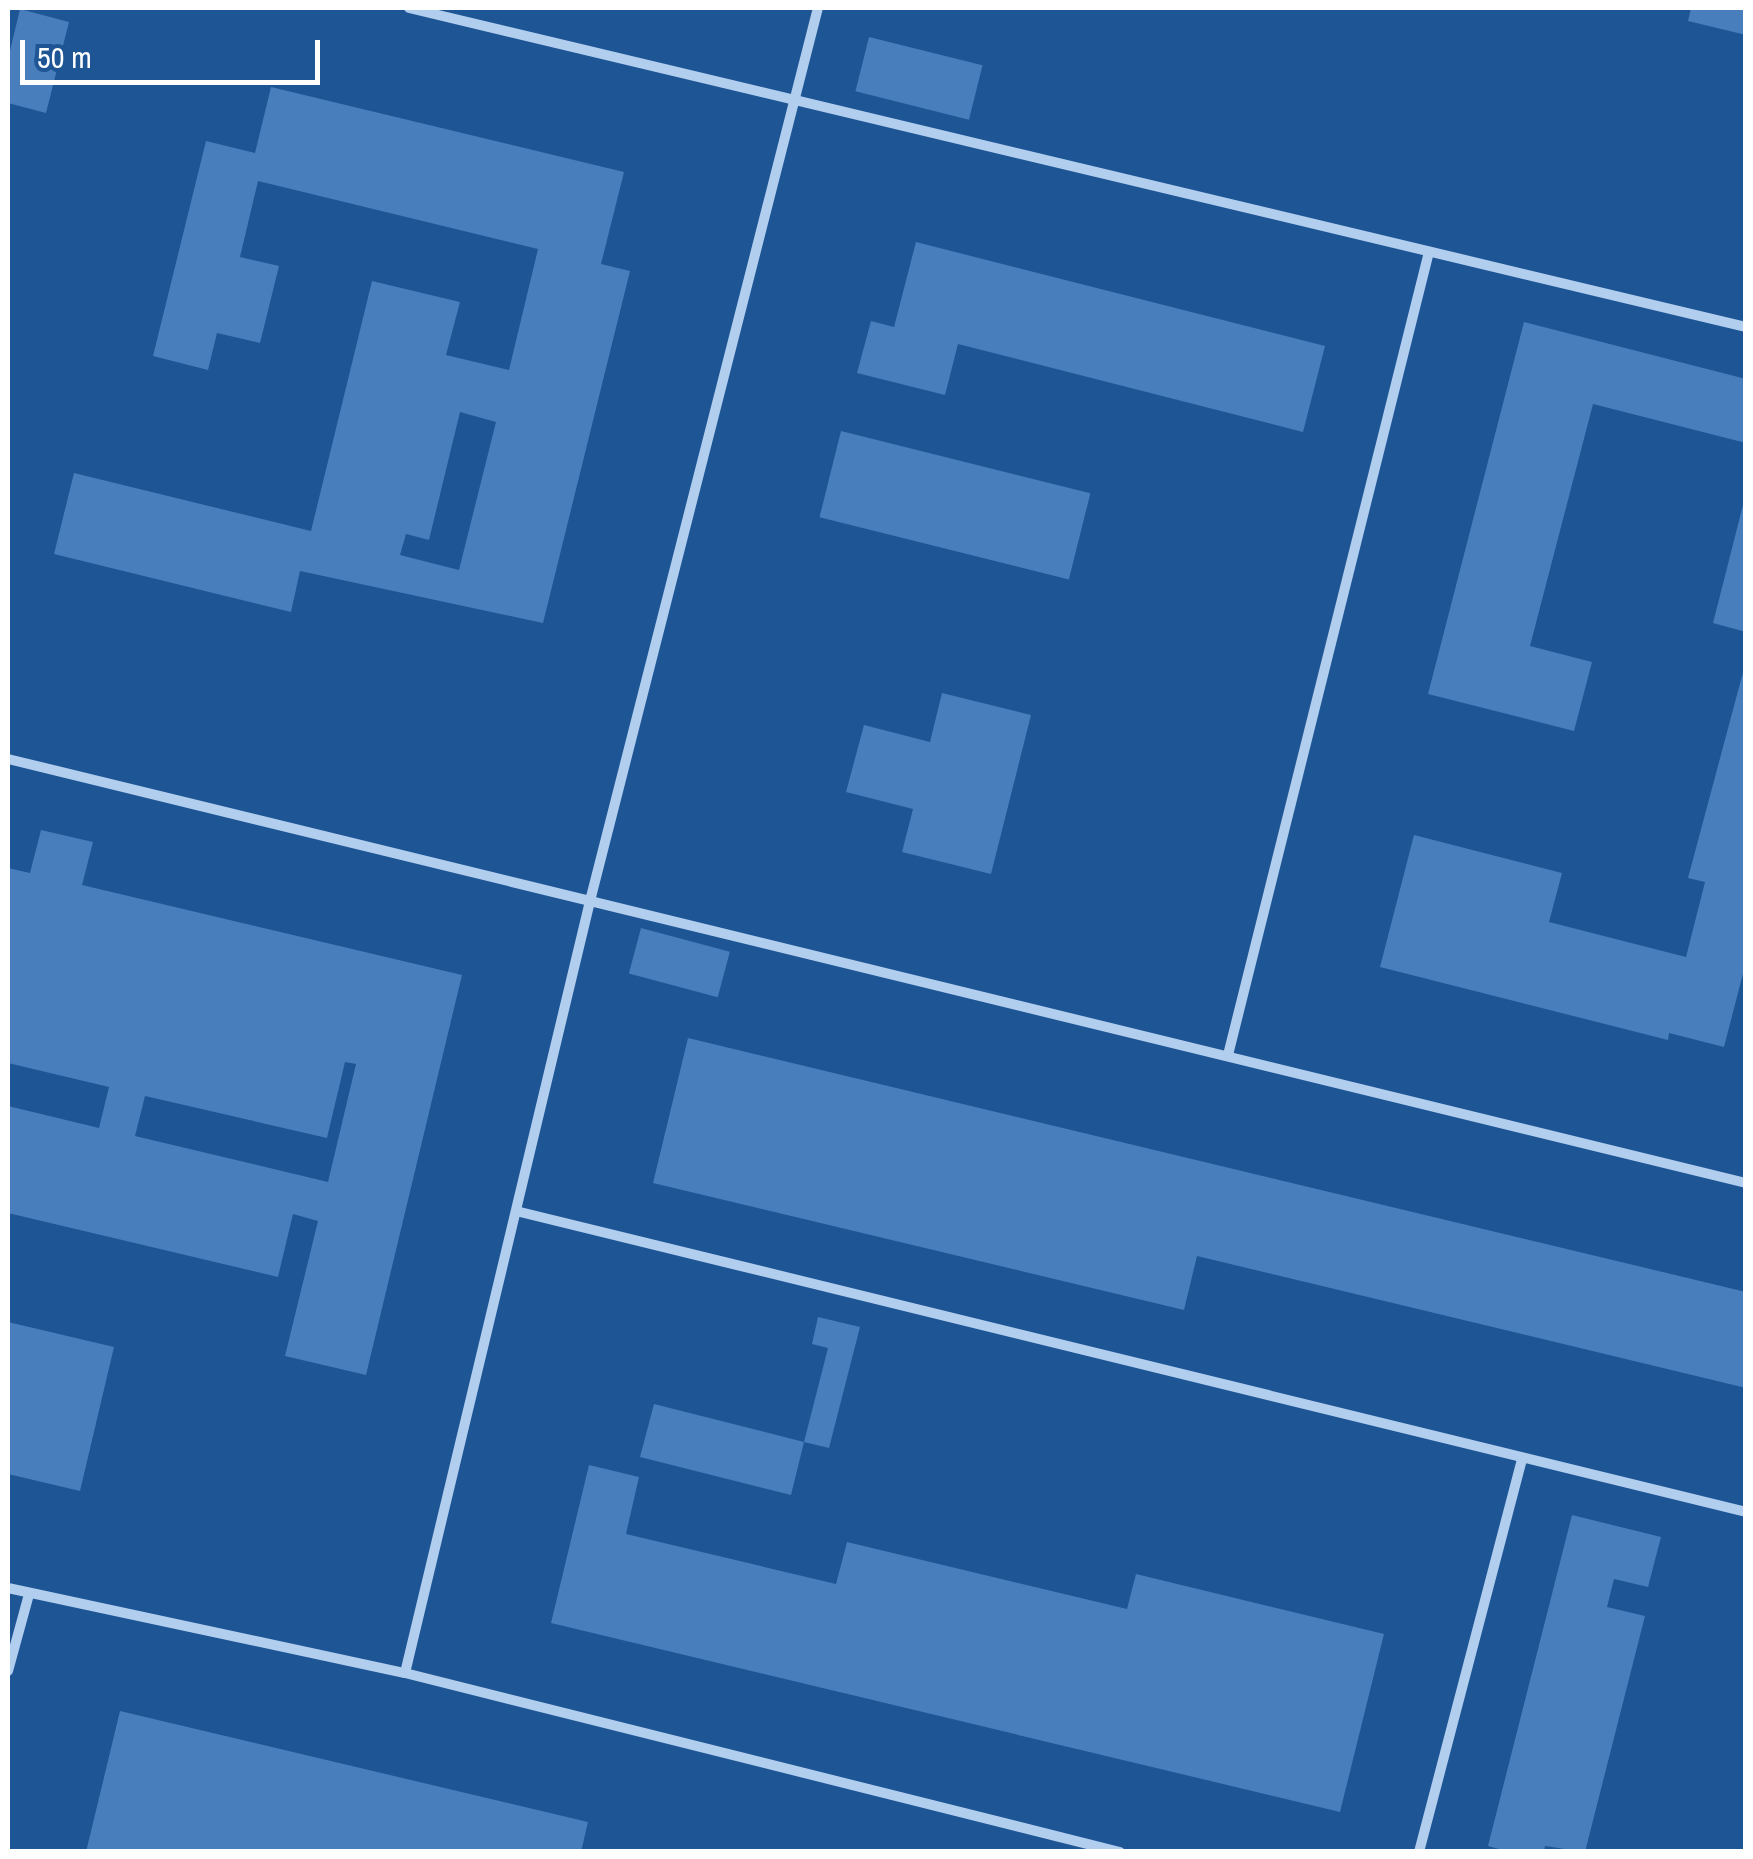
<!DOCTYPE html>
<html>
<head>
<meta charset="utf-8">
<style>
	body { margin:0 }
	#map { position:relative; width:1753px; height:1859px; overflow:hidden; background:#1e5595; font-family:"Archivo Narrow",sans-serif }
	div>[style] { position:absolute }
	.building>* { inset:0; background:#477ebb; transform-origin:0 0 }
	.minor>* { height:10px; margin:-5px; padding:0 5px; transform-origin:5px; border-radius:5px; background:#b1ceef }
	span { translate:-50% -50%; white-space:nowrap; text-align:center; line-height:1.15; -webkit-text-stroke:9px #1e5595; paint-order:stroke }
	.frame { position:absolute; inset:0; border:10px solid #fff; pointer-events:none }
	.scale { position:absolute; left:20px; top:40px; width:300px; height:45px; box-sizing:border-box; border:5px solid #fff; border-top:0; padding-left:12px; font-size:30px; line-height:35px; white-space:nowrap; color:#fff; -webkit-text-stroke:8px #1e5595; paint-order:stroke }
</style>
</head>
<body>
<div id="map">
	<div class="building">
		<div style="clip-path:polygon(1691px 8px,1746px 8px,1746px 35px,1688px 21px)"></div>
		<div style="clip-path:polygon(20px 9px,69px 22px,46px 113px,8px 103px,8px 59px)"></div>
		<div style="left:869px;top:37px;width:117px;height:56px;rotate:14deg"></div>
		<div style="clip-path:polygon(evenodd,271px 87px,624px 172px,601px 264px,630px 271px,543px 623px,300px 571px,291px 612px,54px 554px,74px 473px,311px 531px,372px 281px,460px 302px,446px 355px,509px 370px,538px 249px,258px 181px,240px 257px,279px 266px,260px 343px,217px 333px,208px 370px,153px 356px,206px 141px,255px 153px,271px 87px,460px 412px,496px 422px,459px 570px,400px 555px,406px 534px,429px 540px,460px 412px)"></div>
		<div style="clip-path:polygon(916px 242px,1325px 346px,1303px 432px,958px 344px,945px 395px,857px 373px,871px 321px,894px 327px)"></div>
		<div style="clip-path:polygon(1524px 322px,1746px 379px,1746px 443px,1593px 404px,1530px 646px,1592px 662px,1574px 731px,1428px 694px)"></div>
		<div style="left:841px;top:431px;width:257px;height:89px;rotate:14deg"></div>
		<div style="clip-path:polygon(1744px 501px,1746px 502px,1746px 632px,1713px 623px)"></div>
		<div style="clip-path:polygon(1746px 661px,1746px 962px,1724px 1047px,1669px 1033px,1668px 1040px,1380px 967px,1414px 835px,1562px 873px,1549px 922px,1686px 957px,1705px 882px,1688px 878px)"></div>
		<div style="clip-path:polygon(942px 693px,1031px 715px,991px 874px,902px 852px,913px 809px,846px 792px,864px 725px,930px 742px)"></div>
		<div style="clip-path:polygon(evenodd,41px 830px,93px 842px,82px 885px,462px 975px,366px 1375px,285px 1356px,318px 1221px,293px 1214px,278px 1277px,8px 1213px,8px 1106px,99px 1128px,109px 1087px,8px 1063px,8px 868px,30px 873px,41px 830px,345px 1062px,356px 1064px,328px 1182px,135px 1136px,145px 1096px,327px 1138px,345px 1062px)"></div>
		<div style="left:641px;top:928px;width:92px;height:47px;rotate:15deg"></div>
		<div style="clip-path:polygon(688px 1038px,1746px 1292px,1746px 1388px,1197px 1256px,1184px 1310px,653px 1183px)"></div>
		<div style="clip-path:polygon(818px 1317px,860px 1327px,829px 1448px,804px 1442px,791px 1495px,640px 1457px,654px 1404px,804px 1442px,828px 1348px,812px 1344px)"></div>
		<div style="clip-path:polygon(8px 1322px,114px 1347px,80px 1491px,8px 1474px)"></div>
		<div style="clip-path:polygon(589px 1465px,639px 1477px,626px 1534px,836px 1584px,847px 1542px,1127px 1609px,1136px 1574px,1384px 1634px,1340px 1812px,551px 1623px)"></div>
		<div style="clip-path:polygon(1572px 1515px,1661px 1537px,1648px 1587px,1614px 1579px,1607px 1607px,1645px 1616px,1585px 1852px,1545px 1846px,1544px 1852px,1510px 1852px,1488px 1846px)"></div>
		<div style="clip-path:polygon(120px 1711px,588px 1822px,581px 1852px,86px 1852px)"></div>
	</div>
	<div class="minor">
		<div style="left:409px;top:8px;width:1375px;rotate:13.42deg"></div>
		<div style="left:8px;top:759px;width:1789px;rotate:13.71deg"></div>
		<div style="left:1228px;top:1055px;width:828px;rotate:-75.95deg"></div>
		<div style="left:520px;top:1212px;width:1262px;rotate:13.75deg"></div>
		<div style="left:8px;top:1588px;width:406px;rotate:12.1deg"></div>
		<div style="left:405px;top:1673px;width:798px;rotate:-76.52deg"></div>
		<div style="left:591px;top:897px;width:918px;rotate:-75.68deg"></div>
		<div style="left:8px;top:1671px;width:80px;rotate:-74.7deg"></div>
		<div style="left:405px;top:1673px;width:737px;rotate:14.06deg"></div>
		<div style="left:1419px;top:1852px;width:407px;rotate:-75.3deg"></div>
	</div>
	<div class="frame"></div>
	<div class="scale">50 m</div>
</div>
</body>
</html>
